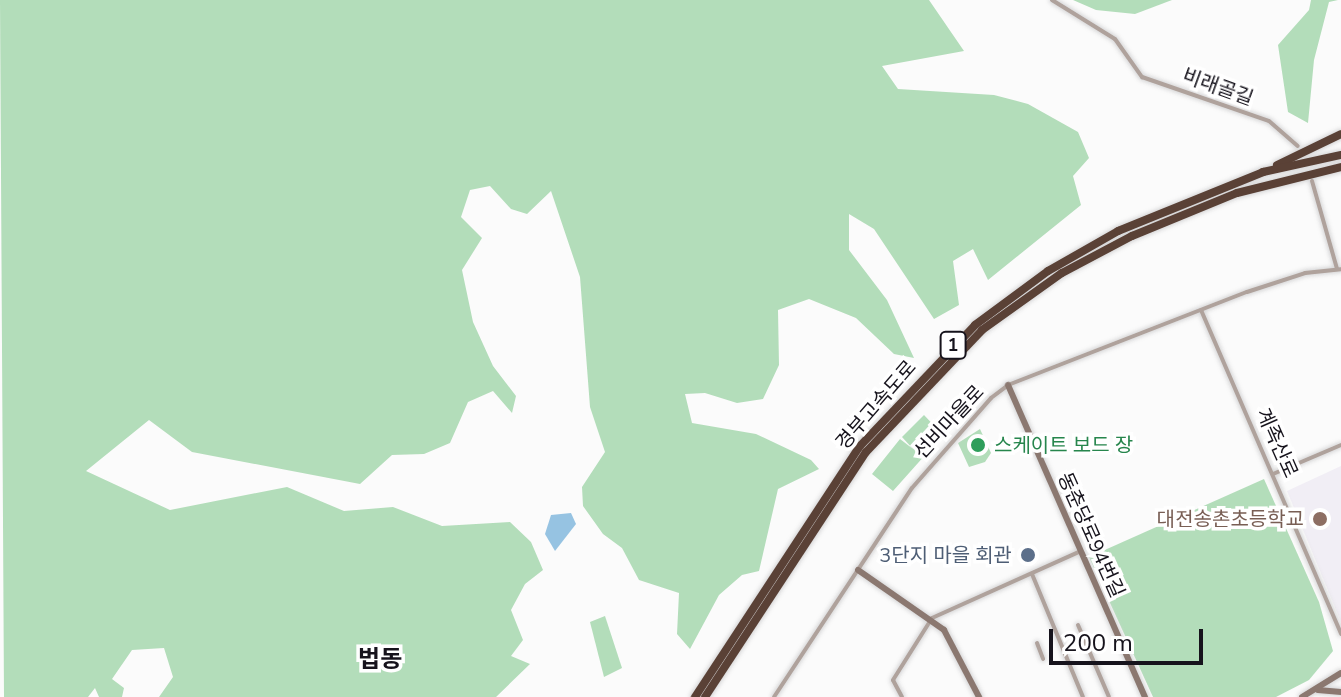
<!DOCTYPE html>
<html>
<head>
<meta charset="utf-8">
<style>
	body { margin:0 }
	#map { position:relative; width:1341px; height:697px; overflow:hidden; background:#fbfbfb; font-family:"Nunito Sans","Noto Sans KR",sans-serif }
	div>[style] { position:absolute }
	.built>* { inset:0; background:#f1eef5 }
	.green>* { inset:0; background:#b3ddba }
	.water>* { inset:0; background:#96c3e2 }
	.roads { filter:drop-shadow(0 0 2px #d6d6d7) drop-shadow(0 0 2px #d6d6d7) }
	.street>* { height:4px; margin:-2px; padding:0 2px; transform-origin:2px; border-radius:2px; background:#afa29c }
	.secondary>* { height:6px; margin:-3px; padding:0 3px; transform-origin:3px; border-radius:3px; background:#8b7870 }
	.highway>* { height:8px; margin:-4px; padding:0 4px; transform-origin:4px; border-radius:4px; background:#5a4136 }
	.dots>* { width:22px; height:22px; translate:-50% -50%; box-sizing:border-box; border:4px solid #fff; border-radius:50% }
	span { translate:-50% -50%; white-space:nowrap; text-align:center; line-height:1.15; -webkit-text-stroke:7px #fff; paint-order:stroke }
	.shield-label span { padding:2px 6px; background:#fff; border:2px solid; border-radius:6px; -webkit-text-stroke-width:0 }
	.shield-label { font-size:18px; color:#16131c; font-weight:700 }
	.street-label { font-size:20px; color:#16131c }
	.leisure-label { font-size:20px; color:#27864d }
	.left { translate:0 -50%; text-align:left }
	.education-label { font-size:20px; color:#785e54 }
	.right { translate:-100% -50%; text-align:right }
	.service-label { font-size:20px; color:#4e5e75 }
	.quarter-label { font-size:24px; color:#16131c; font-weight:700 }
	.scale { position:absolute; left:1049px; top:629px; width:154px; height:36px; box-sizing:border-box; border:4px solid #16131c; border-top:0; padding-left:10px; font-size:24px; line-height:28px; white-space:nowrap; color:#16131c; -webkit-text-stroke:6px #fff; paint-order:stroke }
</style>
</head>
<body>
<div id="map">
	<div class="built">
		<div style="clip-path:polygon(1341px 466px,1341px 622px,1287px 491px)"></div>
	</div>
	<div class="green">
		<div style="clip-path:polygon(0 0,929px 0,964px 51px,882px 66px,898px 89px,994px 95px,1028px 104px,1078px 132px,1089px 158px,1073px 176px,1081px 205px,988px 280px,973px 249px,953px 261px,959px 305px,934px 319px,874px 229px,849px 214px,849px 250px,887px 300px,914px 358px,894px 354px,856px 318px,809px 299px,778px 310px,779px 365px,763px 399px,737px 403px,705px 393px,685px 394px,692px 423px,756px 434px,811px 460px,819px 469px,778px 489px,759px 571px,742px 575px,719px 595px,690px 649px,677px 634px,679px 593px,639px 580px,622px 548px,603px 534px,583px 506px,582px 487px,605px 452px,590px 407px,580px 277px,551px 191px,527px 214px,511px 209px,490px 186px,470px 190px,461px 217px,482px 238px,462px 270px,473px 322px,493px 366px,516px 396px,512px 413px,493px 391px,468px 402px,450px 443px,424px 454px,392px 455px,360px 484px,192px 452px,149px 420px,86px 471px,170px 510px,287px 487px,344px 511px,393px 507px,442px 526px,510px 522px,531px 542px,543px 570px,525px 584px,511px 610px,523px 640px,511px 656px,530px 664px,496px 697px,159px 697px,173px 677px,164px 648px,132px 650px,112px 679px,124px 688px,122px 697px,99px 697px,95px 688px,88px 697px,4px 697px)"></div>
		<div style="clip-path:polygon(1073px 0,1172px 0,1135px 14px,1096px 10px)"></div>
		<div style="clip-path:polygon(1311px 0,1338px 0,1329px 2px,1314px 60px,1308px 123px,1288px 112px,1278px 45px,1309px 10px)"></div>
		<div style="clip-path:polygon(924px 415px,943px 435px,893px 491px,872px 474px,900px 439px,913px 449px,902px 437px)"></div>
		<div style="clip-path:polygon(980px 429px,991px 453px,985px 462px,969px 467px,958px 443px)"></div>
		<div style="clip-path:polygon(1264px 479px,1319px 602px,1333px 651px,1309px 680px,1276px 697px,1153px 697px,1089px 557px)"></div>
		<div style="clip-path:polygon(605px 616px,622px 668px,604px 677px,590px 622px)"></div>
	</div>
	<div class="water">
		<div style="clip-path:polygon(571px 513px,576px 524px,555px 551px,545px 534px,551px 515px)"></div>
	</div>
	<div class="roads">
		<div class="street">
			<div style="left:1052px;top:0;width:74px;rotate:31.8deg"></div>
			<div style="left:1115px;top:39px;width:47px;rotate:54.6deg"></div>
			<div style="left:1142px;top:77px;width:134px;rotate:19.1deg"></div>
			<div style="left:1269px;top:121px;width:38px;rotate:41deg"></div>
			<div style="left:1312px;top:181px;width:91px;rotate:74.1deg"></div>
			<div style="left:1201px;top:310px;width:353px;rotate:66.6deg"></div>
			<div style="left:1273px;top:474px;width:74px;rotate:-23.1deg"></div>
			<div style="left:1032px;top:574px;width:133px;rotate:67.5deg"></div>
			<div style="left:1078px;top:625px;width:78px;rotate:66.7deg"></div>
			<div style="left:1037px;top:643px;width:17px;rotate:69deg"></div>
			<div style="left:774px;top:697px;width:250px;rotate:-56.6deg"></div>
			<div style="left:912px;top:488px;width:120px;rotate:-48.7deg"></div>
			<div style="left:991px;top:398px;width:21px;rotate:-37deg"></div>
			<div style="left:1008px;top:385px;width:256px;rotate:-21.3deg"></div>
			<div style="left:1247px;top:292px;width:61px;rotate:-18.1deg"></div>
			<div style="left:1305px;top:273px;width:36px;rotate:-6deg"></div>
			<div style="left:902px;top:697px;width:19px;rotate:-118deg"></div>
			<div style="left:893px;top:680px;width:73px;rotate:-57.8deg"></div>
			<div style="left:932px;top:618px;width:163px;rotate:-24.2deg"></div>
		</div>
		<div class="secondary">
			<div style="left:1008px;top:385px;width:341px;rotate:66.3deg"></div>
			<div style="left:858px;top:570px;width:105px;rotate:34.9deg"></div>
			<div style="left:944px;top:630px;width:76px;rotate:62.4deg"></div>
			<div style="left:1318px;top:690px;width:23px;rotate:5deg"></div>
			<div style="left:1302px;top:697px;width:46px;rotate:-31.6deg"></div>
		</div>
		<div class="highway">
			<div style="left:1277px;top:165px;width:71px;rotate:-25.8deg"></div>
			<div style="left:695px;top:697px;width:299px;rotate:-56.7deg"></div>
			<div style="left:859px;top:447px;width:168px;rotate:-46.4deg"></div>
			<div style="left:975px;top:325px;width:91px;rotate:-36.5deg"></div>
			<div style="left:1048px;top:271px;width:81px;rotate:-29.7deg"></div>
			<div style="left:1118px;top:231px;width:157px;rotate:-22.1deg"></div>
			<div style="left:1263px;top:172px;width:80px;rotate:-12.3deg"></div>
			<div style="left:705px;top:697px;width:293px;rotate:-56.7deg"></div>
			<div style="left:866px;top:452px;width:168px;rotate:-46.4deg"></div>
			<div style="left:982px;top:330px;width:98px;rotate:-35.5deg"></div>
			<div style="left:1062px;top:273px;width:79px;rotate:-27.9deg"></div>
			<div style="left:1132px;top:236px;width:113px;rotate:-22.3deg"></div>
			<div style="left:1237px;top:193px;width:107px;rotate:-14deg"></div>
		</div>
	</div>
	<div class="dots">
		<div style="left:978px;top:445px;background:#2e9e5b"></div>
		<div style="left:1320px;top:519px;background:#8d6e63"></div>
		<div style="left:1028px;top:555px;background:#5c6f8a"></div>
	</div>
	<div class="shield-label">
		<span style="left:953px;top:345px">1</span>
	</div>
	<div class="street-label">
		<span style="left:1218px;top:87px;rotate:20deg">비래골길</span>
		<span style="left:876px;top:405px;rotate:-49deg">경부고속도로</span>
		<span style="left:949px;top:422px;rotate:-47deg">선비마을로</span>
		<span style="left:1277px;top:443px;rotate:66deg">계족산로</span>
		<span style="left:1091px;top:535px;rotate:66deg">동춘당로94번길</span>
	</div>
	<div class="leisure-label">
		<span class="left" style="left:994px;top:445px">스케이트 보드 장</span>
	</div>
	<div class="education-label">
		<span class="right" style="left:1304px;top:519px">대전송촌초등학교</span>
	</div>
	<div class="service-label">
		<span class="right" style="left:1012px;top:555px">3단지 마을 회관</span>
	</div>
	<div class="quarter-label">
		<span style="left:380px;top:660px">법동</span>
	</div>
	<div class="scale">200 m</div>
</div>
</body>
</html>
